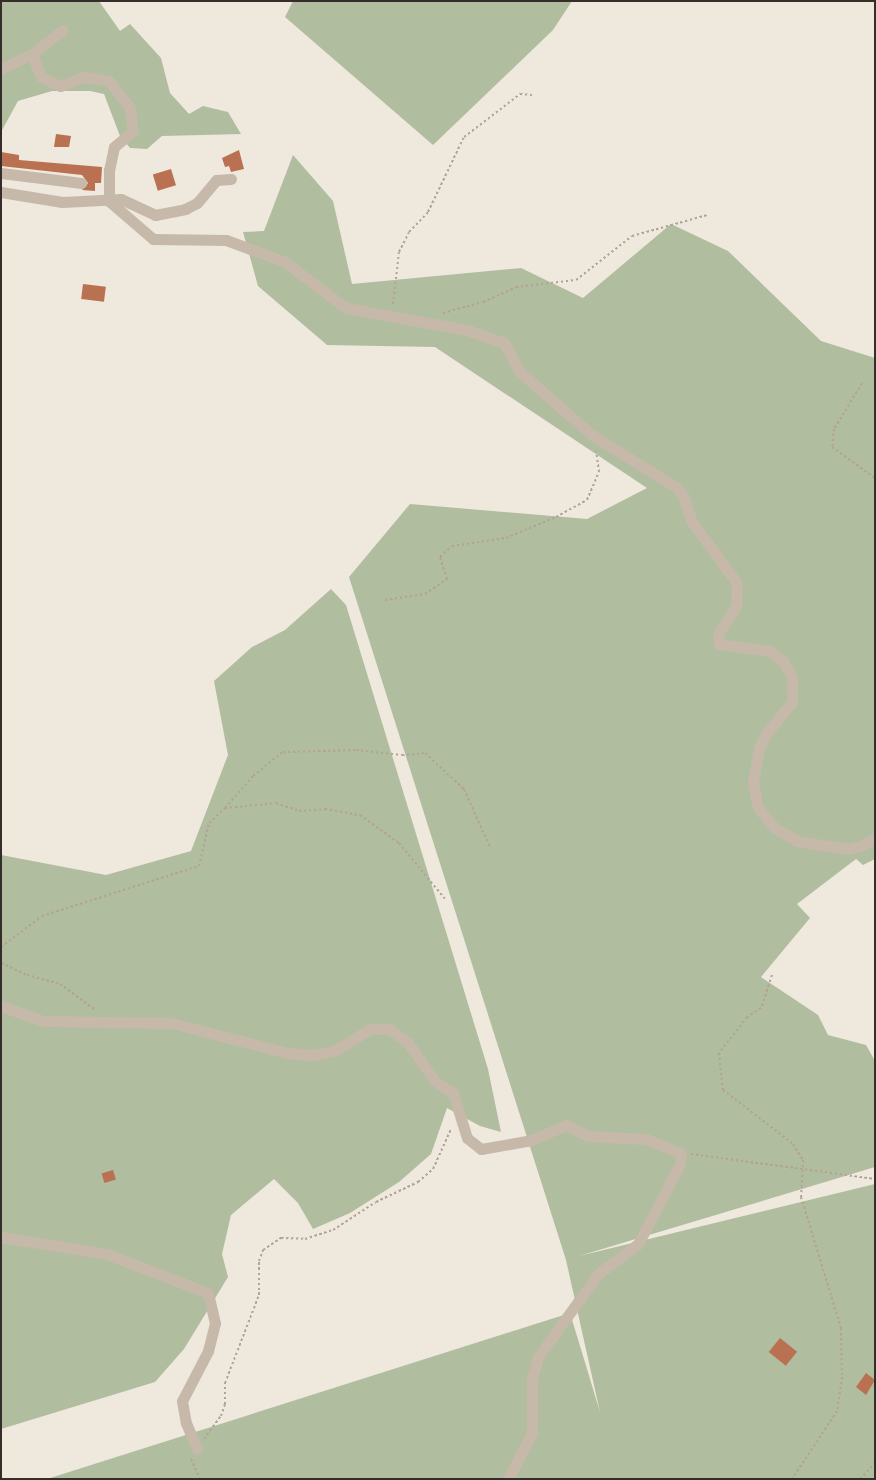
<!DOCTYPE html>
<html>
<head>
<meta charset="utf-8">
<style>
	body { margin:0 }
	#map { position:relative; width:876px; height:1480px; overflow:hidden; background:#efe8dd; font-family:Helvetica,sans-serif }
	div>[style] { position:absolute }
	.green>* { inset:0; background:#b1bd9f }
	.building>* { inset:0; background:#b97152; transform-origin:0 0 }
	.path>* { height:2px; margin-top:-1px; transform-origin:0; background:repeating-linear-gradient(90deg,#b2a395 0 2.5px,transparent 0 5px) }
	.minor>* { height:11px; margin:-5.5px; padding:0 5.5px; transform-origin:5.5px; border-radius:5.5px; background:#c6b9aa }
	span { translate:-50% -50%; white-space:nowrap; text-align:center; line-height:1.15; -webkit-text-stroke:5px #f8f2e9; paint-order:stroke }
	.frame { position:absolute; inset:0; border:2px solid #352d29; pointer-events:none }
</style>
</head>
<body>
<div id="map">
	<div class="green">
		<div style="clip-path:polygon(1px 1px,99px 1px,120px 31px,130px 24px,161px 58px,170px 93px,189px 114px,203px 106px,228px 112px,241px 134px,162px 136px,147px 149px,130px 148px,120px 136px,104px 94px,90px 91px,52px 91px,18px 101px,1px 132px)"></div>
		<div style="clip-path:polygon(293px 1px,572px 1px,553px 30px,433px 145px,285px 17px)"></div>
		<div style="clip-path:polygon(293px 155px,333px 201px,352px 284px,521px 268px,583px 298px,671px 224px,728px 251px,821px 341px,875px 358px,875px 859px,863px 865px,856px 859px,797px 904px,810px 918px,761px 977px,818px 1015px,828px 1035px,866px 1045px,875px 1061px,875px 1167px,579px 1256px,875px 1184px,875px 1479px,47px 1479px,570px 1313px,600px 1412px,566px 1260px,349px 577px,410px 504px,587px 519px,647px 488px,435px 347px,327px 345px,258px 286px,243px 232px,264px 231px)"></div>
		<div style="clip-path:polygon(331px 589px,346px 605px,488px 1069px,501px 1132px,480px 1126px,447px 1108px,431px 1154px,399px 1182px,350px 1213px,313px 1229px,298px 1203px,274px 1179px,231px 1215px,222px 1254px,228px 1277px,184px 1349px,155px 1382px,1px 1429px,1px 855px,106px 875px,191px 851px,228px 755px,214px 681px,252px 647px,285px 630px)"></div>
	</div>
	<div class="building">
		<div style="clip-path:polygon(56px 134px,71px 136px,69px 147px,54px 147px)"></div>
		<div style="clip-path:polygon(239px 150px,244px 169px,231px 172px,229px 166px,225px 167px,222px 158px)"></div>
		<div style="clip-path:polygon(1px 152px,19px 155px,19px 160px,102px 167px,101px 183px,95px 183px,95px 191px,82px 190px,88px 183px,82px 175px,1px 166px)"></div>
		<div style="left:171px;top:169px;width:17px;height:19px;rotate:73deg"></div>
		<div style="left:83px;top:284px;width:23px;height:15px;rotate:7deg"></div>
		<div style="left:113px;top:1170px;width:10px;height:12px;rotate:73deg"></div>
		<div style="left:780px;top:1338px;width:22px;height:18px;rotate:39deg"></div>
		<div style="clip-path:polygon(866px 1373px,875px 1380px,866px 1395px,856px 1387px)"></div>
	</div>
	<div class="path">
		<div style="left:393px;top:304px;width:52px;rotate:-83.4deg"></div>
		<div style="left:399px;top:252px;width:22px;rotate:-63deg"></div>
		<div style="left:409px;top:232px;width:28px;rotate:-46deg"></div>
		<div style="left:428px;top:212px;width:83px;rotate:-64.4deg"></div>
		<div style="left:464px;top:137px;width:71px;rotate:-37.5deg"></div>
		<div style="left:520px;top:94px;width:12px;rotate:5deg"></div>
		<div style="left:443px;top:313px;width:41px;rotate:-15.4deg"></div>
		<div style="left:483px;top:302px;width:36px;rotate:-24deg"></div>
		<div style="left:516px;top:287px;width:60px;rotate:-6.7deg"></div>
		<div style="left:576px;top:280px;width:71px;rotate:-38.2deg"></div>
		<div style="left:632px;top:236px;width:78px;rotate:-15.6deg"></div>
		<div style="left:862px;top:383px;width:54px;rotate:121.3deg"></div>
		<div style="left:834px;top:429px;width:18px;rotate:96deg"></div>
		<div style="left:832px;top:447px;width:53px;rotate:35.8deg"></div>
		<div style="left:385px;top:600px;width:40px;rotate:-8.5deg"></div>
		<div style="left:425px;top:594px;width:27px;rotate:-34deg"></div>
		<div style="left:447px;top:579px;width:23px;rotate:-108deg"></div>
		<div style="left:440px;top:557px;width:16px;rotate:-43deg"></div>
		<div style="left:452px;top:546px;width:55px;rotate:-8.4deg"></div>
		<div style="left:506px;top:538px;width:54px;rotate:-22.8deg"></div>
		<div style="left:556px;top:517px;width:35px;rotate:-29deg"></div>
		<div style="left:587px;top:500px;width:30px;rotate:-67deg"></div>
		<div style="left:599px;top:472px;width:21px;rotate:-98deg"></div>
		<div style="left:225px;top:808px;width:43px;rotate:-48.8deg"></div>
		<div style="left:253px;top:776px;width:38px;rotate:-39deg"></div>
		<div style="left:283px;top:752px;width:73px;rotate:-1.6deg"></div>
		<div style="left:356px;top:750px;width:46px;rotate:6.2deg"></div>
		<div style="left:402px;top:755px;width:23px;rotate:-5deg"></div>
		<div style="left:425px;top:753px;width:53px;rotate:42.7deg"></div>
		<div style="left:464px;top:789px;width:64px;rotate:65.9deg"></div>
		<div style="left:1px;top:947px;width:51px;rotate:-37.1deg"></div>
		<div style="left:42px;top:916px;width:165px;rotate:-17.7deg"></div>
		<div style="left:199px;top:866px;width:44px;rotate:-76.9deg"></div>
		<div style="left:209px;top:823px;width:22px;rotate:-43deg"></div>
		<div style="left:225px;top:808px;width:51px;rotate:-5.6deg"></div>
		<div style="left:276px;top:803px;width:24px;rotate:19deg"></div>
		<div style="left:299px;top:811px;width:26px;rotate:-4deg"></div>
		<div style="left:325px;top:809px;width:36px;rotate:10deg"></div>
		<div style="left:360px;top:815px;width:48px;rotate:35.7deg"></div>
		<div style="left:399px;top:843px;width:72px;rotate:50.6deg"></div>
		<div style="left:1px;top:963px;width:29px;rotate:25deg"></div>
		<div style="left:27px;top:975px;width:34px;rotate:15deg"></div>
		<div style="left:60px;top:984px;width:42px;rotate:36.3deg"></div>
		<div style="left:772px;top:975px;width:35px;rotate:108deg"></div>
		<div style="left:761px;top:1008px;width:17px;rotate:147deg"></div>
		<div style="left:747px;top:1017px;width:46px;rotate:127.9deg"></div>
		<div style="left:719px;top:1053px;width:37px;rotate:84deg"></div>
		<div style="left:723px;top:1090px;width:88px;rotate:37.6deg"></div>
		<div style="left:793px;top:1144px;width:19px;rotate:58deg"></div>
		<div style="left:803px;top:1160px;width:37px;rotate:93deg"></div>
		<div style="left:801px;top:1197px;width:137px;rotate:73deg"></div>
		<div style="left:841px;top:1328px;width:49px;rotate:88.8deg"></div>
		<div style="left:842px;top:1377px;width:34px;rotate:98deg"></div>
		<div style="left:837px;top:1411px;width:82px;rotate:123.5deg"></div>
		<div style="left:691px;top:1154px;width:186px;rotate:7.7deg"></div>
		<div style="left:204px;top:1439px;width:29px;rotate:-54deg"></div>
		<div style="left:221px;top:1416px;width:13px;rotate:-72deg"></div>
		<div style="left:225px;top:1404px;width:21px;rotate:-90deg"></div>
		<div style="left:225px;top:1383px;width:94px;rotate:-68.9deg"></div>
		<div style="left:259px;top:1295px;width:34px;rotate:-90deg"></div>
		<div style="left:259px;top:1261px;width:12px;rotate:-70deg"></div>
		<div style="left:263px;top:1250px;width:22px;rotate:-34deg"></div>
		<div style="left:281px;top:1238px;width:24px;rotate:2deg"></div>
		<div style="left:305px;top:1239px;width:29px;rotate:-18deg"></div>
		<div style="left:333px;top:1230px;width:51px;rotate:-33.1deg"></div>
		<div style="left:376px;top:1202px;width:47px;rotate:-25.5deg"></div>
		<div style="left:418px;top:1182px;width:20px;rotate:-41deg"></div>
		<div style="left:433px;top:1169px;width:44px;rotate:-65.8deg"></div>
		<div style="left:191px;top:1459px;width:22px;rotate:66deg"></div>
		<div style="left:860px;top:1479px;width:22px;rotate:-47deg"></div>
	</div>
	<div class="minor">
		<div style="left:32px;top:54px;width:25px;rotate:69deg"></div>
		<div style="left:41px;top:77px;width:21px;rotate:25deg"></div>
		<div style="left:60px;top:86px;width:26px;rotate:-21deg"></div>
		<div style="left:84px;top:77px;width:25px;rotate:9deg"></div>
		<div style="left:109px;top:81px;width:34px;rotate:52deg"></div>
		<div style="left:130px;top:108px;width:23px;rotate:83deg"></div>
		<div style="left:133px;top:131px;width:25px;rotate:140deg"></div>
		<div style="left:114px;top:147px;width:24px;rotate:102deg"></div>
		<div style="left:109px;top:170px;width:31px;rotate:90deg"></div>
		<div style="left:109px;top:201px;width:58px;rotate:40.8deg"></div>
		<div style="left:153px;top:239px;width:73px;rotate:0.8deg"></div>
		<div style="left:226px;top:240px;width:63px;rotate:20.4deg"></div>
		<div style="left:285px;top:262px;width:76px;rotate:37deg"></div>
		<div style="left:346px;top:308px;width:123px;rotate:10.3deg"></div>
		<div style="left:467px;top:330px;width:39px;rotate:19deg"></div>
		<div style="left:504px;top:343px;width:33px;rotate:61deg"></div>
		<div style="left:520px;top:372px;width:97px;rotate:41.2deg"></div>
		<div style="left:593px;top:436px;width:97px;rotate:31.6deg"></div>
		<div style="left:676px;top:487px;width:11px;rotate:49deg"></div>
		<div style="left:683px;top:495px;width:28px;rotate:72deg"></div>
		<div style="left:692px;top:522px;width:76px;rotate:53.6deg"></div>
		<div style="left:737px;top:583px;width:23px;rotate:92deg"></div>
		<div style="left:736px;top:606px;width:33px;rotate:123deg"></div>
		<div style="left:718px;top:634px;width:10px;rotate:84deg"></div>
		<div style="left:719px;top:644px;width:51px;rotate:7.8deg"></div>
		<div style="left:770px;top:651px;width:16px;rotate:38deg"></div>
		<div style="left:783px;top:661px;width:18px;rotate:61deg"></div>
		<div style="left:792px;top:677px;width:25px;rotate:90deg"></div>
		<div style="left:792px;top:702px;width:41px;rotate:129.1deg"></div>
		<div style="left:766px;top:734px;width:16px;rotate:117deg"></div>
		<div style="left:759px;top:748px;width:35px;rotate:100deg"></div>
		<div style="left:753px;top:782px;width:26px;rotate:79deg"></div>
		<div style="left:758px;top:808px;width:25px;rotate:50deg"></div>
		<div style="left:774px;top:827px;width:26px;rotate:32deg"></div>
		<div style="left:796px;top:841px;width:53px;rotate:8.7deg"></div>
		<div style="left:848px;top:849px;width:13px;rotate:-13deg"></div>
		<div style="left:861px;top:846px;width:16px;rotate:-30deg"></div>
		<div style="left:1px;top:69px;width:34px;rotate:-26deg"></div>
		<div style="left:32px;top:54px;width:39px;rotate:-38deg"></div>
		<div style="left:1px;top:173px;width:81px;rotate:7.1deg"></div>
		<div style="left:1px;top:192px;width:62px;rotate:9.3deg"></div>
		<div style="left:62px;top:202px;width:59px;rotate:-2.9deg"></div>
		<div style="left:121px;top:199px;width:38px;rotate:25deg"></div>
		<div style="left:155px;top:215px;width:31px;rotate:-11deg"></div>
		<div style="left:185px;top:209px;width:13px;rotate:-27deg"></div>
		<div style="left:197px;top:203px;width:30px;rotate:-50deg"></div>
		<div style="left:216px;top:180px;width:15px;rotate:-4deg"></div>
		<div style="left:1px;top:1006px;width:45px;rotate:19.7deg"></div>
		<div style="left:43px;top:1021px;width:128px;rotate:0.9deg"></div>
		<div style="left:171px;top:1023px;width:121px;rotate:14.4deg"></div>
		<div style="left:288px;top:1053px;width:25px;rotate:5deg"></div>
		<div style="left:313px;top:1055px;width:24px;rotate:-12deg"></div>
		<div style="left:336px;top:1050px;width:40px;rotate:-32deg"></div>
		<div style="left:370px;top:1029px;width:20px"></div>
		<div style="left:390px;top:1029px;width:23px;rotate:38deg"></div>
		<div style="left:408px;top:1043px;width:47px;rotate:54.6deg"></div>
		<div style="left:435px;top:1081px;width:22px;rotate:34deg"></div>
		<div style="left:453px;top:1093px;width:47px;rotate:72.7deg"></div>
		<div style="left:467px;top:1138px;width:18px;rotate:38deg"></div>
		<div style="left:481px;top:1149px;width:52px;rotate:-10deg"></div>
		<div style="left:532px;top:1140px;width:37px;rotate:-24deg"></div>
		<div style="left:566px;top:1125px;width:25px;rotate:27deg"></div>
		<div style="left:588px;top:1136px;width:58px;rotate:3deg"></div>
		<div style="left:646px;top:1139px;width:38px;rotate:22deg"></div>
		<div style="left:681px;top:1153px;width:11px;rotate:95deg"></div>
		<div style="left:680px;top:1164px;width:90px;rotate:117.7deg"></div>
		<div style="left:638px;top:1244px;width:50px;rotate:143.1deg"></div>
		<div style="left:598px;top:1274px;width:102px;rotate:125.9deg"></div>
		<div style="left:538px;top:1357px;width:24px;rotate:105deg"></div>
		<div style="left:532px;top:1380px;width:53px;rotate:90deg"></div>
		<div style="left:532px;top:1433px;width:52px;rotate:117.6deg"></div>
		<div style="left:1px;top:1237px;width:107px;rotate:9.1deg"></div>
		<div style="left:107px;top:1254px;width:108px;rotate:21.1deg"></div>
		<div style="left:208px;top:1293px;width:31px;rotate:77deg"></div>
		<div style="left:215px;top:1323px;width:29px;rotate:104deg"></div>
		<div style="left:208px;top:1351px;width:56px;rotate:117.5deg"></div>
		<div style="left:182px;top:1401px;width:22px;rotate:80deg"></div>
		<div style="left:186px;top:1423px;width:28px;rotate:67deg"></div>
	</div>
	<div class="frame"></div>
</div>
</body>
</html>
